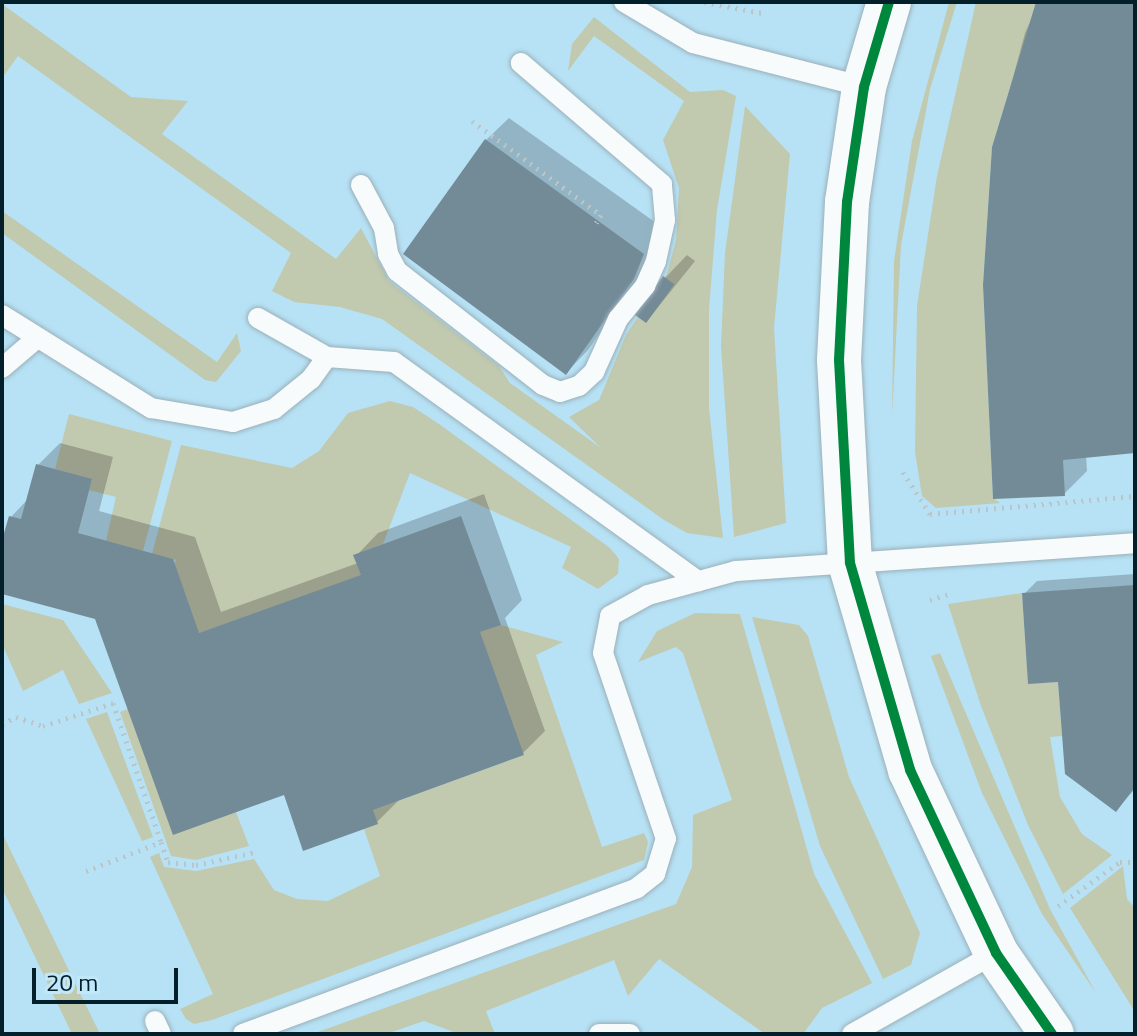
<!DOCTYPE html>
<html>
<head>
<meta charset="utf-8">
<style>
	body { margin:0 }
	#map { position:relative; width:1137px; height:1036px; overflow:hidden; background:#cee3ed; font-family:"Titillium Web",sans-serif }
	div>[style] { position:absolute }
	.built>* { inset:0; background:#b7e2f5; transform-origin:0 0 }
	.green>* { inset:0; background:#c1c9af }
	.shadow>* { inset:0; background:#0003 }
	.building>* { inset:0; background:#738a97; transform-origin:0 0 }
	.path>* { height:5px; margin-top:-2.5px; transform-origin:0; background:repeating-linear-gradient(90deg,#bbc5c8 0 2px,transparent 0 8px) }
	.roads { filter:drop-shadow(0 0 2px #9ab0ba) drop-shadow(0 0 2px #9ab0ba) }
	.lane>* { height:20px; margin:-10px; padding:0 10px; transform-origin:10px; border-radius:10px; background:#f8fbfc }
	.secondary>* { height:44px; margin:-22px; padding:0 22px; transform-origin:22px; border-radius:22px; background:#f8fbfc }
	.cycleway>* { height:10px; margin:-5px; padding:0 5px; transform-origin:5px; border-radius:5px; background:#00873e }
	span { translate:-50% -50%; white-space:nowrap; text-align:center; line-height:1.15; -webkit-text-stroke:8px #c1e8fa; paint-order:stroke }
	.frame { position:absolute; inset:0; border:4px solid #031f2a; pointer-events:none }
	.scale { position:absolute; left:32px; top:968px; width:146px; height:36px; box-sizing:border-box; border:4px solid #031f2a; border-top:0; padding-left:10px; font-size:24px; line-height:28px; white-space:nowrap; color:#031f2a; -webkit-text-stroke:6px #c1e8fa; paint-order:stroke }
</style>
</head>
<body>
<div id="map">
	<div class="built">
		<div style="left:2px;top:2px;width:1133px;height:1032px"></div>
	</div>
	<div class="green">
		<div style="clip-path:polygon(949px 2px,957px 2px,930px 89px,901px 245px,892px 417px,894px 261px,912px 141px)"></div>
		<div style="clip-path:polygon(976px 2px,1036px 2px,992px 147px,983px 285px,993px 498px,1000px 503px,936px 508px,922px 496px,915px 452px,917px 306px,937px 176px)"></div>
		<div style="clip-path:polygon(2px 4px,131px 97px,188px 101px,162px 134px,336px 259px,361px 228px,389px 281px,499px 366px,510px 383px,601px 448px,569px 417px,599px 400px,626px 335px,667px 274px,676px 240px,679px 188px,663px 140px,684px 101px,594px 36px,568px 71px,572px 44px,594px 17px,690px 92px,723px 90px,736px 96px,717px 210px,709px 309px,709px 408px,723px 538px,687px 533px,664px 520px,382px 319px,340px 307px,294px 302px,272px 291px,291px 253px,18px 56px,2px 78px)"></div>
		<div style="clip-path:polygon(745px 106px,790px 154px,774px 328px,786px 523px,734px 537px,721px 346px,725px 253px)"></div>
		<div style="clip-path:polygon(2px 211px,217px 362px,237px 333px,241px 351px,216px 382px,205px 380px,2px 233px)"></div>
		<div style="clip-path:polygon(390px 401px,413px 407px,439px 424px,610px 548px,619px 559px,618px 574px,598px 589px,562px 568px,571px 547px,410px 473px,383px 544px,354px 555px,365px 586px,323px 589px,199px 633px,168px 586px,176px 560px,152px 554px,181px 445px,292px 468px,319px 451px,348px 413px)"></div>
		<div style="clip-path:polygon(69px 414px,172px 441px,143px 551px,106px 541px,116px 497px,89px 490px,92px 480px,55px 469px)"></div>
		<div style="clip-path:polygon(1022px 593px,1028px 683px,1058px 682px,1062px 736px,1050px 737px,1060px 797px,1082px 834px,1112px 855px,1063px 894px,1028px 825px,981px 706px,948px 604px)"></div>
		<div style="clip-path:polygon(2px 604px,63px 620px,112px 693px,79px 704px,63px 670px,23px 691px,2px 644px)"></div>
		<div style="clip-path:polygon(695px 613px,740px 614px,814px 874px,872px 983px,822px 1008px,803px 1034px,765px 1034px,659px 959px,628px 996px,614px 960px,486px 1011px,495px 1034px,459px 1034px,424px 1021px,386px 1034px,312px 1034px,676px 904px,692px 867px,693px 815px,732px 800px,683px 653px,676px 647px,638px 662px,657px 631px)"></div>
		<div style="clip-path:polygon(752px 617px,799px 625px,808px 636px,849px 777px,920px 933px,911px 965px,883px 979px,820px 846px)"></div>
		<div style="clip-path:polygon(501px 625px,563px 642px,536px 655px,602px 847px,644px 833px,648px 842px,644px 860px,212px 1020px,194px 1024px,186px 1019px,180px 1009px,213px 994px,150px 857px,159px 853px,164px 867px,196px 871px,254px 859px,274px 890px,297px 899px,328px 901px,380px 876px,364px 829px,377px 823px,373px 810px,524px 755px,468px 636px)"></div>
		<div style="clip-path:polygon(940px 653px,1050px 909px,1096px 993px,1042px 914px,982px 793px,931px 656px)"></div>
		<div style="clip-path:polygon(128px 709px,236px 812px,249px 846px,196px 860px,171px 856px,120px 712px)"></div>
		<div style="clip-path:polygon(107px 712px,153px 837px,142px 841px,86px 719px)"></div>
		<div style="clip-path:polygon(2px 833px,100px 1034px,67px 1034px,71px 1032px,2px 888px)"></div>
		<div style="clip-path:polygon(1123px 866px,1127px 899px,1135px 908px,1135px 1012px,1070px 908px)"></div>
	</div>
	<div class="shadow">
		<div style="clip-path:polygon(1039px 2px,1135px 2px,1135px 451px,1086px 455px,1087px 471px,1064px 494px,994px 148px,1025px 33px)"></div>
		<div style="clip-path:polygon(509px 118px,666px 230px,656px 254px,588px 350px,566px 373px,486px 140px)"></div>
		<div style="clip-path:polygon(687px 255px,695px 261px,647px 321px,665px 278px)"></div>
		<div style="clip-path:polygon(60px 443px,113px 457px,99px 511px,195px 537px,221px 612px,358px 563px,356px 556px,378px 533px,484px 494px,522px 600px,505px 618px,545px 731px,523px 753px,399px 800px,377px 822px,285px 792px,97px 618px,2px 591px,2px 547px,11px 517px,28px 499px,38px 465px)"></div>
		<div style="clip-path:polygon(1135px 574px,1135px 789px,1116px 810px,1024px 594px,1037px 581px)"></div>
	</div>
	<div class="building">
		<div style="clip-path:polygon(1036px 2px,1135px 2px,1135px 453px,1063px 460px,1065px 496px,993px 499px,983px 285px,992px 147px)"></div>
		<div style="clip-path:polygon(485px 139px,644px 254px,634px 279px,566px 375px,403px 254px)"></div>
		<div style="left:663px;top:276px;width:14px;height:48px;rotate:36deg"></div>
		<div style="clip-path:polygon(36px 464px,92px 479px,78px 533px,173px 559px,199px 633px,361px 575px,353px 555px,461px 516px,501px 625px,480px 632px,524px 755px,373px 810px,378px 824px,303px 851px,284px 795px,173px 835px,95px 619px,2px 594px,2px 540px,9px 516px,21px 519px)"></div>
		<div style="clip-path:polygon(1135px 585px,1135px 787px,1116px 812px,1065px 774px,1058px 682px,1028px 684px,1022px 593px)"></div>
	</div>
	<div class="path">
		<div style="left:704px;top:2px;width:59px;rotate:10.7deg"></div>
		<div style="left:472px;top:121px;width:160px;rotate:36.1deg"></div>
		<div style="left:601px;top:215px;width:9px;rotate:122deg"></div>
		<div style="left:903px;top:472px;width:50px;rotate:57.3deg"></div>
		<div style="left:930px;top:514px;width:206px;rotate:-5deg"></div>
		<div style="left:930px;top:600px;width:19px;rotate:-18deg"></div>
		<div style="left:2px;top:724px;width:16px;rotate:-27deg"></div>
		<div style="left:16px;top:717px;width:28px;rotate:18deg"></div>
		<div style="left:43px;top:726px;width:74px;rotate:-18.2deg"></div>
		<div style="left:113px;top:703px;width:147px;rotate:70.9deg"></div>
		<div style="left:86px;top:871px;width:80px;rotate:-21.1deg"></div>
		<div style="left:161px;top:842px;width:21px;rotate:71deg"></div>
		<div style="left:168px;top:862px;width:28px;rotate:6deg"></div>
		<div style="left:196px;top:865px;width:60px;rotate:-12.4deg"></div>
		<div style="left:1058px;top:906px;width:76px;rotate:-35.4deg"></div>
		<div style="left:1120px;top:862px;width:15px"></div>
	</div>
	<div class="roads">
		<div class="lane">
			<div style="left:624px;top:2px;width:80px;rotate:30.7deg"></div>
			<div style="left:693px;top:43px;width:177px;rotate:14.4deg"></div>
			<div style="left:361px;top:185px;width:49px;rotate:61.9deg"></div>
			<div style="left:384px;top:228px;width:26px;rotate:81deg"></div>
			<div style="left:388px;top:254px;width:19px;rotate:62deg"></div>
			<div style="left:397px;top:271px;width:185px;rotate:38deg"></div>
			<div style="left:543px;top:385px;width:18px;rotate:22deg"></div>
			<div style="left:560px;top:392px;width:20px;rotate:-18deg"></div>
			<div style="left:579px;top:386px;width:21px;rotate:-43deg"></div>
			<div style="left:594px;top:372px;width:58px;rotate:-65.6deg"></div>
			<div style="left:618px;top:319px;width:43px;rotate:-50.7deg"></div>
			<div style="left:645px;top:286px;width:27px;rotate:-66deg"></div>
			<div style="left:656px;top:261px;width:42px;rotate:-77.6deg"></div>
			<div style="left:665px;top:220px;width:36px;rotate:-95deg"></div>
			<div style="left:662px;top:184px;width:186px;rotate:-139.4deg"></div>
			<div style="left:2px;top:315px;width:176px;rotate:32deg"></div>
			<div style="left:151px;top:408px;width:83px;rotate:9.7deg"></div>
			<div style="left:233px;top:422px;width:43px;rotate:-17.6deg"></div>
			<div style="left:274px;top:409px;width:48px;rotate:-39deg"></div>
			<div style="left:311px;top:379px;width:27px;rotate:-54deg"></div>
			<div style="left:327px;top:357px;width:67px;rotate:4.3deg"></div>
			<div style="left:394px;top:362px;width:375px;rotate:35.8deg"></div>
			<div style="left:258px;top:318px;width:79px;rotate:29.5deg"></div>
			<div style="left:2px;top:368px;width:46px;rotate:-40.6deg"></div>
			<div style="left:155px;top:1021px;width:14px;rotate:65deg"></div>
			<div style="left:243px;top:1034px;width:420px;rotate:-20.3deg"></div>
			<div style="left:637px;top:888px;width:23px;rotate:-38deg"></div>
			<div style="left:655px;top:874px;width:37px;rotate:-73deg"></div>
			<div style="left:666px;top:839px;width:196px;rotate:-108.7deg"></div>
			<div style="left:603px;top:653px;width:38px;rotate:-79deg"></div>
			<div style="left:610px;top:616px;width:43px;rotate:-28.9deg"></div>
			<div style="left:648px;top:595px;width:91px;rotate:-15.3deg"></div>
			<div style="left:736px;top:571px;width:400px;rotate:-4deg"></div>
			<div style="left:599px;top:1034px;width:31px"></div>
			<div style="left:852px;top:1034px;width:165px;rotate:-29.4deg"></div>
		</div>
		<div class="secondary">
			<div style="left:889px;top:2px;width:89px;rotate:106.4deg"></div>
			<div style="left:864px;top:87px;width:116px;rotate:98.4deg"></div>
			<div style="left:847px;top:202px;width:158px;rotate:92.9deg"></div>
			<div style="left:839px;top:360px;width:203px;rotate:86.9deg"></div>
			<div style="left:850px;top:563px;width:216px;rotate:73.8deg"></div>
			<div style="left:910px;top:770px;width:202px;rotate:64.8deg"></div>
			<div style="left:996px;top:953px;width:98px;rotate:55.3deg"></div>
		</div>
	</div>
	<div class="cycleway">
		<div style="left:889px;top:2px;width:89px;rotate:106.4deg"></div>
		<div style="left:864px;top:87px;width:116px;rotate:98.4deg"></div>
		<div style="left:847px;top:202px;width:158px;rotate:92.9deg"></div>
		<div style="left:839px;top:360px;width:203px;rotate:86.9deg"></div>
		<div style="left:850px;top:563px;width:216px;rotate:73.8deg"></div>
		<div style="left:910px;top:770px;width:202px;rotate:64.8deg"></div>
		<div style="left:996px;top:953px;width:98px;rotate:55.3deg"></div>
	</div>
	<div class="frame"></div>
	<div class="scale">20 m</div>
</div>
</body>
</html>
